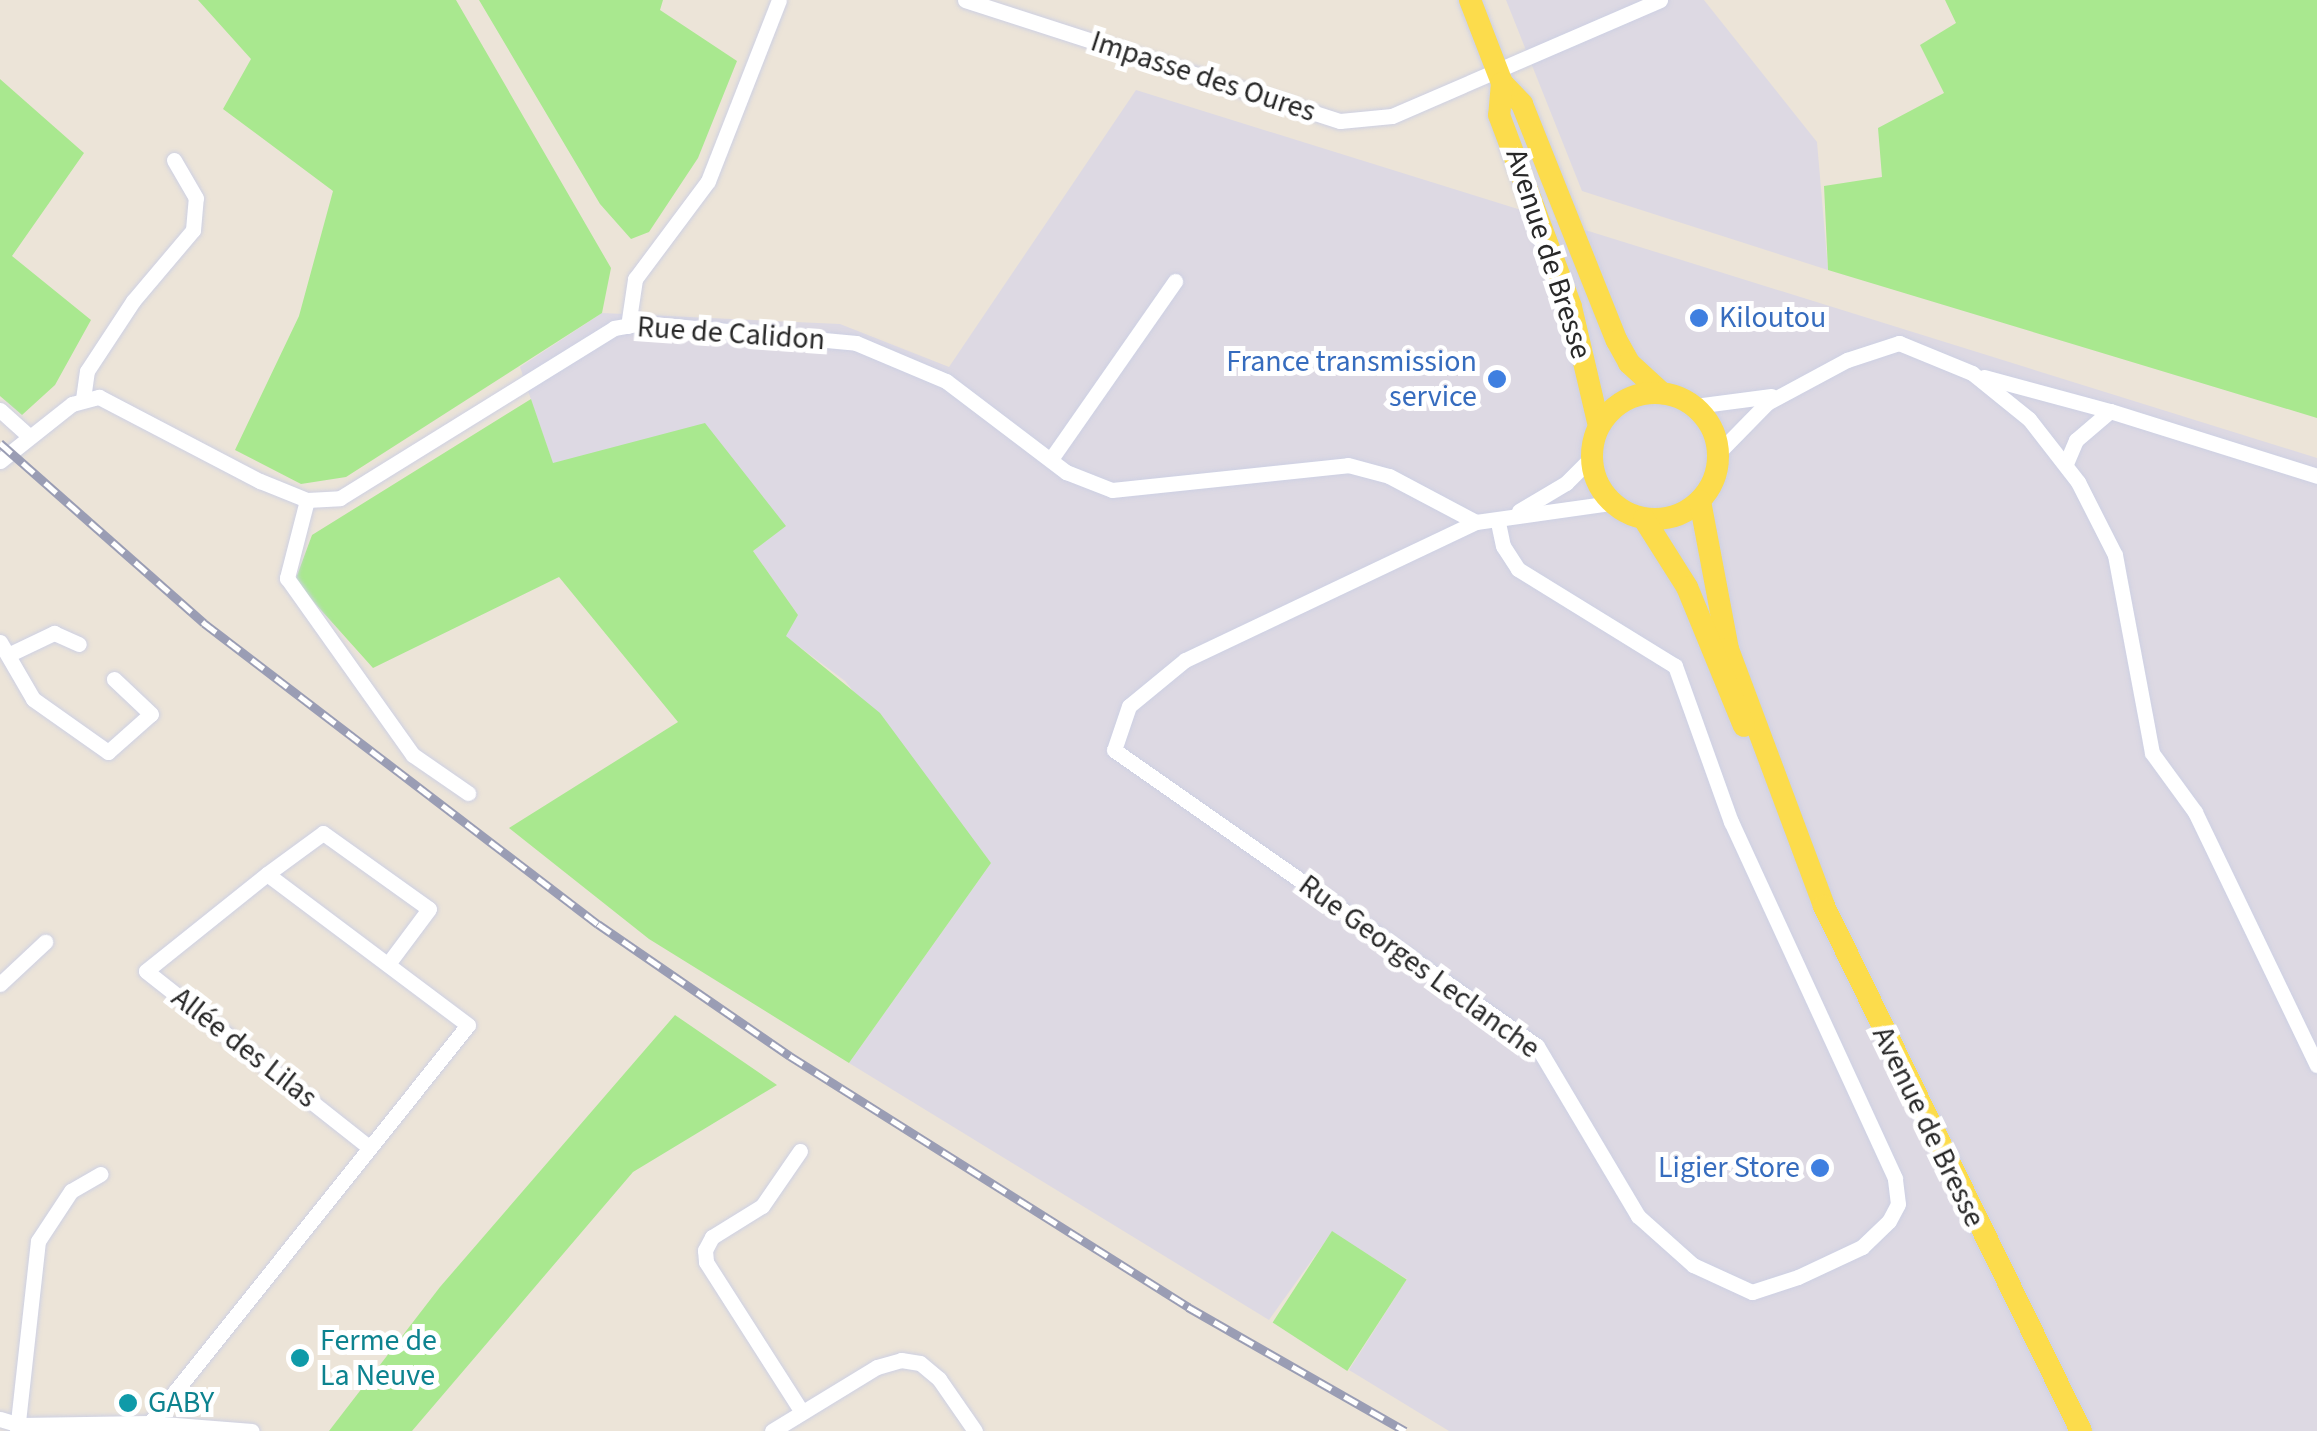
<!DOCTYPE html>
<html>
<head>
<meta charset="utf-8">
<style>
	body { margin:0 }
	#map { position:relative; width:2317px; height:1431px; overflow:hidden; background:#ece4d8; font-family:"Source Sans 3",sans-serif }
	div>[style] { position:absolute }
	.industrial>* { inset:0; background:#ddd9e3 }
	.green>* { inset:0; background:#a9e88f; transform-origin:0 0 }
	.roads { filter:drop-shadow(0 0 2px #cdd0e3) drop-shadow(0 0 2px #cdd0e3) }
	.street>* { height:15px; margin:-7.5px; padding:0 7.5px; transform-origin:7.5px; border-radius:7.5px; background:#fff }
	.primary>* { height:22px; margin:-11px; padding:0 11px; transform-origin:11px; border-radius:11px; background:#fcdc4c }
	.primary>.ring { margin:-11px; padding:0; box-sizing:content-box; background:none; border:22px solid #fcdc4c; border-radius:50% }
	.rail>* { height:9px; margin-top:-4.5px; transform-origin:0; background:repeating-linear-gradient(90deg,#fff 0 15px,#9a9db4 0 30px); box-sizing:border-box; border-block:2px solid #9a9db4 }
	.dots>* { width:28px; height:28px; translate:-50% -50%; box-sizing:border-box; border:5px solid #fff; border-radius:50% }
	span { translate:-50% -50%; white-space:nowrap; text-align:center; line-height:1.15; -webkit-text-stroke:10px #fff; paint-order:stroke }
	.street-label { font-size:30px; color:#282828 }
	.shop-label { font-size:30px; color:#366cbe }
	.left { translate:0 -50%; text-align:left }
	.right { translate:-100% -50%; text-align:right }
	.culture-label { font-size:30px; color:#0d838f }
</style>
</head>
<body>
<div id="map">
	<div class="industrial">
		<div style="clip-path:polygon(1506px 0,1704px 0,1817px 142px,1828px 270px,1582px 191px)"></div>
		<div style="clip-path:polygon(1136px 90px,2317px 458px,2317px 1431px,1449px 1431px,1349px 1370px,1407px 1279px,1332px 1232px,1269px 1320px,849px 1063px,991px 863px,845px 681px,785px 636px,798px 615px,753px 551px,785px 526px,553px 464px,520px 367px,602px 313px,840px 324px,949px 367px)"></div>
	</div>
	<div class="green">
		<div style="clip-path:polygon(198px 0,456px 0,611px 268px,602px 313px,346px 477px,301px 484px,235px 450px,299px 316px,333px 191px,223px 109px,251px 59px)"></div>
		<div style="clip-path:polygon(479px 0,663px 0,660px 10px,737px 61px,698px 158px,649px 232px,631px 239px,600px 204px)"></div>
		<div style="clip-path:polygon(1945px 0,2317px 0,2317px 418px,1828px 270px,1824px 186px,1882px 177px,1878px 128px,1944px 93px,1920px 45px,1956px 23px)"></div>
		<div style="clip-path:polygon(0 79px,84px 153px,12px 256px,91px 320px,55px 385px,22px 415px,0 396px)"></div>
		<div style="clip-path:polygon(531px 399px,553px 463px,705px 423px,786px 526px,753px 551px,798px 615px,786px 636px,880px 713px,991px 863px,849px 1063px,649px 939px,509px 828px,678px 722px,559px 577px,373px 668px,295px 581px,312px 535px)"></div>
		<div style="clip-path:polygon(675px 1015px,777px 1085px,633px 1172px,412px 1431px,329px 1431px,440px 1287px)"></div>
		<div style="left:1332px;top:1231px;width:89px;height:109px;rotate:33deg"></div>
	</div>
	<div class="roads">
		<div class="street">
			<div style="left:965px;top:0;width:394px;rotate:17.9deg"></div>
			<div style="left:1340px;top:121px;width:52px;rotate:-5.5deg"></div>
			<div style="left:1392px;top:116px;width:292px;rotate:-23.4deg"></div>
			<div style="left:628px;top:326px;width:48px;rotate:-81.5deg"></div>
			<div style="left:635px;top:279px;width:122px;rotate:-53.3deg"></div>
			<div style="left:708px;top:181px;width:194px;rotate:-68.6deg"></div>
			<div style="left:1984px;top:377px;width:131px;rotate:15.1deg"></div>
			<div style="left:2110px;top:411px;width:45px;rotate:139.5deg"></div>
			<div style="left:2076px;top:440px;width:25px;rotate:113deg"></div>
			<div style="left:83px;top:399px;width:28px;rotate:-82deg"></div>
			<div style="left:87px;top:371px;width:84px;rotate:-56.7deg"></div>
			<div style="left:133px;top:301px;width:93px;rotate:-49.8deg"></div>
			<div style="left:193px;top:230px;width:32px;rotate:-85deg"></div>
			<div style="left:196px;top:198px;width:44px;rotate:-120.1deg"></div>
			<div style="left:1695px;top:406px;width:77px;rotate:-7.5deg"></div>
			<div style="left:0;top:410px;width:40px;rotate:42deg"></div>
			<div style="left:2110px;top:411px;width:217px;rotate:17.4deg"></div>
			<div style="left:1719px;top:452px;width:69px;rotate:-45.6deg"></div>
			<div style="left:1767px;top:403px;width:91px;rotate:-28.3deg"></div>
			<div style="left:1847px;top:360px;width:55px;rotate:-18.1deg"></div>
			<div style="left:1899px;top:343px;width:79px;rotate:22.3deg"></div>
			<div style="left:1972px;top:373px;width:73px;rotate:38.9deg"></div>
			<div style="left:2029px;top:419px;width:80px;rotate:52.1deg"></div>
			<div style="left:2078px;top:482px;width:82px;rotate:63.1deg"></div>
			<div style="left:2115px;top:555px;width:201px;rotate:79.4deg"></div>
			<div style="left:2152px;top:753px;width:73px;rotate:53.9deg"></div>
			<div style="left:2195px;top:812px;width:281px;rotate:64.3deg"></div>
			<div style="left:1051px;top:459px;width:217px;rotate:-55.1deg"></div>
			<div style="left:0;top:461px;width:92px;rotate:-38.4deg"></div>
			<div style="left:72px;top:404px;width:28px;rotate:-15deg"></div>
			<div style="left:99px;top:397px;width:182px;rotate:27.6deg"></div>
			<div style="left:260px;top:481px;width:51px;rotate:22deg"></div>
			<div style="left:307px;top:500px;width:33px;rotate:-3deg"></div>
			<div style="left:340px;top:498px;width:322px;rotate:-31.8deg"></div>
			<div style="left:614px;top:328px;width:28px;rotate:-10deg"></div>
			<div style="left:642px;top:323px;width:215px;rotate:5.3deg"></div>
			<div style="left:856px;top:343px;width:98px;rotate:22.9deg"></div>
			<div style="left:946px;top:381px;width:151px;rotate:37.2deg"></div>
			<div style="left:1066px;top:472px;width:49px;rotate:21.4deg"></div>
			<div style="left:1112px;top:490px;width:237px;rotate:-6deg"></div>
			<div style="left:1348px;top:465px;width:42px;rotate:15deg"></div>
			<div style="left:1389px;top:476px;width:98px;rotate:27.9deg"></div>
			<div style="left:1476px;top:522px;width:137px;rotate:-8deg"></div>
			<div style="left:307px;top:500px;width:81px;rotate:104.4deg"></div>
			<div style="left:287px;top:578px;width:217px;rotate:54.6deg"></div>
			<div style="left:413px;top:755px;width:67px;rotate:34.6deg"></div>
			<div style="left:1519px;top:511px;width:55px;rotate:-30.8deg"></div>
			<div style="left:1566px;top:483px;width:37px;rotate:-45deg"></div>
			<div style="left:1476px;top:522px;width:322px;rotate:154.6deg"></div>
			<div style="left:1185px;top:660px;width:72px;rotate:140.6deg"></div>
			<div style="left:1129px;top:706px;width:46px;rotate:108.8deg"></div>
			<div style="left:1114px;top:750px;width:516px;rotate:34.98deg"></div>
			<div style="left:1537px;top:1046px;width:198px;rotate:59.3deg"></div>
			<div style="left:1638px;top:1216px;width:74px;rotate:41.7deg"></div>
			<div style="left:1693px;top:1265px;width:65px;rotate:24.6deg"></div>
			<div style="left:1752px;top:1292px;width:48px;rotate:-18.1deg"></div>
			<div style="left:1798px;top:1277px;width:71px;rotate:-25.1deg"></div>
			<div style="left:1862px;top:1247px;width:37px;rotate:-44deg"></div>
			<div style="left:1889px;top:1221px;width:19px;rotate:-62deg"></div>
			<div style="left:1898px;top:1204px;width:26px;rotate:-97deg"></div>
			<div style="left:1895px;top:1178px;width:392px;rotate:-114.7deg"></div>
			<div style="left:1731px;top:822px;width:166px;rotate:-109.7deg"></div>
			<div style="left:1675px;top:666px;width:185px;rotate:-148.3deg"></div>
			<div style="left:1518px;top:569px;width:27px;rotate:-123deg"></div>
			<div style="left:1503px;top:546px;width:25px;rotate:-102deg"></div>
			<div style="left:0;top:642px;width:66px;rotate:59.9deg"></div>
			<div style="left:33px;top:699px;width:92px;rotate:35.2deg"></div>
			<div style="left:108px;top:752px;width:57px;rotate:-41.5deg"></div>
			<div style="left:151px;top:714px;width:51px;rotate:-136.6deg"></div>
			<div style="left:12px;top:653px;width:47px;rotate:-25.5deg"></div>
			<div style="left:54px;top:633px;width:27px;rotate:24deg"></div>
			<div style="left:267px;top:874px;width:69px;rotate:-36.2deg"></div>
			<div style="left:323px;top:833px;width:130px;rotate:35.6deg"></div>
			<div style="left:429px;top:909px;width:69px;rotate:126.7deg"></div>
			<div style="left:0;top:984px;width:62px;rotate:-43deg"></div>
			<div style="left:800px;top:1151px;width:67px;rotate:124.6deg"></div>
			<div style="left:762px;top:1206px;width:59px;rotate:148.2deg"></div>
			<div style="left:712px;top:1237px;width:15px;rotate:118deg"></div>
			<div style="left:705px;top:1250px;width:12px;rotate:85deg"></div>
			<div style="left:706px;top:1262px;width:178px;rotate:57.4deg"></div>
			<div style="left:0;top:1419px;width:21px;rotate:17deg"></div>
			<div style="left:20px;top:1425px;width:130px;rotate:-0.9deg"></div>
			<div style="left:150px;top:1423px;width:102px;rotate:4.5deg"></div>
			<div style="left:150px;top:1423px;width:509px;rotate:-51.38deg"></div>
			<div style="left:468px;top:1025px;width:251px;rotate:-143.1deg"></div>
			<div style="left:267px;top:874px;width:155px;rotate:141.3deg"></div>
			<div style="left:146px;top:971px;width:284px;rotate:38.3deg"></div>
			<div style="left:17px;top:1431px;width:191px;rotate:-83.7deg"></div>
			<div style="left:38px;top:1241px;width:60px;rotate:-56.6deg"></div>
			<div style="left:71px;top:1191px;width:34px;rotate:-30deg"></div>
			<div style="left:772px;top:1431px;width:123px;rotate:-31.4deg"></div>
			<div style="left:877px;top:1367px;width:25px;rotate:-16deg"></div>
			<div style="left:901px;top:1360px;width:19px;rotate:9deg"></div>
			<div style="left:920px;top:1363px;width:25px;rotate:40deg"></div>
			<div style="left:939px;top:1379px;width:63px;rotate:55.3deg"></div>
		</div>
		<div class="primary">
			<div style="left:1470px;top:0;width:89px;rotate:68.9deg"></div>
			<div style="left:1502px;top:83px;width:29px;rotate:46deg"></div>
			<div style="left:1522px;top:104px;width:255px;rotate:68.2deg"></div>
			<div style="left:1617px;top:341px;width:25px;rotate:61deg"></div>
			<div style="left:1629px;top:363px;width:45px;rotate:42.3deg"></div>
			<div style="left:1502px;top:83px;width:32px;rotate:95deg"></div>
			<div style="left:1499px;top:115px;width:205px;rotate:69.4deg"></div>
			<div style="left:1571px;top:307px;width:122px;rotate:76.8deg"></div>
			<div class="ring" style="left:1592px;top:393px;width:104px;height:104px"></div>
			<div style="left:1700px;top:501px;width:151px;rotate:79.3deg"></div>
			<div style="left:1728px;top:649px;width:274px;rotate:69.5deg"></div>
			<div style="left:1824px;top:906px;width:585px;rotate:63.92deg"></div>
			<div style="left:1644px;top:519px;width:80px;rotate:57.7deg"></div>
			<div style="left:1687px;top:587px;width:150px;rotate:67.7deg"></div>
		</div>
	</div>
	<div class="rail">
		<div style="left:0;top:443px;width:272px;rotate:41.4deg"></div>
		<div style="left:204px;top:623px;width:496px;rotate:37.4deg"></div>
		<div style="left:598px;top:924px;width:233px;rotate:34.5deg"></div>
		<div style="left:790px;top:1056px;width:471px;rotate:32.2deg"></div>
		<div style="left:1188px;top:1307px;width:250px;rotate:29.7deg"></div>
	</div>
	<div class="dots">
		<div style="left:1699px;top:318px;background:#3f7fe0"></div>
		<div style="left:1497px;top:379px;background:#3f7fe0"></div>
		<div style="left:1820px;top:1168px;background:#3f7fe0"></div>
		<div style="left:300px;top:1358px;background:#0f9aa8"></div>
		<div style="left:128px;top:1403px;background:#0f9aa8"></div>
	</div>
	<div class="street-label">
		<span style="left:1203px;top:77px;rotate:18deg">Impasse des Oures</span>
		<span style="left:1548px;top:254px;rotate:72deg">Avenue de Bresse</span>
		<span style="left:731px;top:334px;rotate:4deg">Rue de Calidon</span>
		<span style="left:1419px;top:967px;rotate:36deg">Rue Georges Leclanche</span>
		<span style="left:244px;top:1048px;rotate:38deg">Allée des Lilas</span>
		<span style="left:1928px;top:1127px;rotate:64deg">Avenue de Bresse</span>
	</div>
	<div class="shop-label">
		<span class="left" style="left:1719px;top:318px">Kiloutou</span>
		<span class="right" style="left:1477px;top:379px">France transmission<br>service</span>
		<span class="right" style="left:1800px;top:1168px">Ligier Store</span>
	</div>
	<div class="culture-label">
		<span class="left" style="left:320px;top:1358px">Ferme de<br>La Neuve</span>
		<span class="left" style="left:148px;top:1403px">GABY</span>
	</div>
</div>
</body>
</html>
